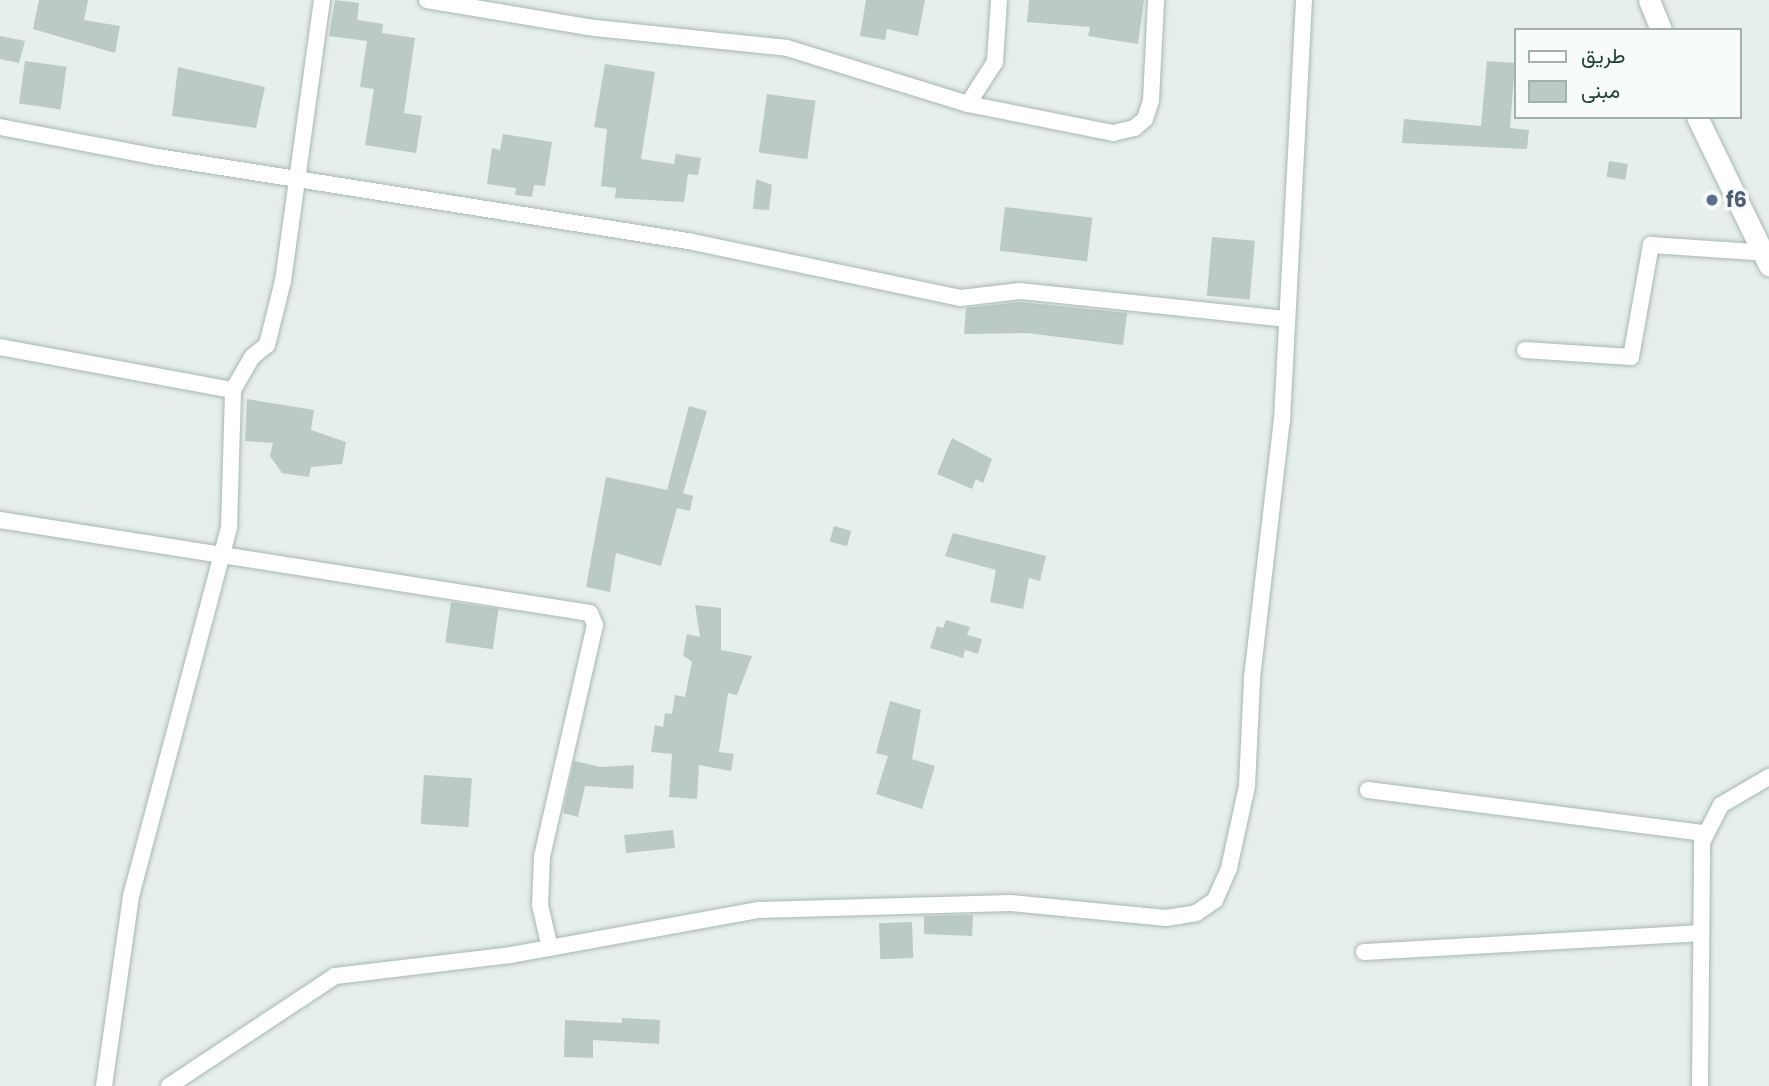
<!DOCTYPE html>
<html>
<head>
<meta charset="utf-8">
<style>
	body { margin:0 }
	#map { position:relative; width:1769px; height:1086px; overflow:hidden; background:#e6efeb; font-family:Poppins,Vazirmatn,sans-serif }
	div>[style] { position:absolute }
	.building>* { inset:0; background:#bbcac4; transform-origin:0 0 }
	.roads { filter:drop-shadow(0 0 2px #a8b8b2) drop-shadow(0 0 2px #a8b8b2) }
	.street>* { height:16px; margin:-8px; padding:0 8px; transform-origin:8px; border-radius:8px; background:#fff }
	.secondary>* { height:21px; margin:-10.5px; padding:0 10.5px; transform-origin:10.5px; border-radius:10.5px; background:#fff }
	.dots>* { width:19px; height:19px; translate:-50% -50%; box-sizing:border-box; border:4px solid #f7fbf9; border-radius:50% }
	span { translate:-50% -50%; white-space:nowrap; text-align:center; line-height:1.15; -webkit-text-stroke:7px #f7fbf9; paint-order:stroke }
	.service-label { font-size:21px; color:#4e5e75; font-weight:700 }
	.left { translate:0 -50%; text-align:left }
	.legend { position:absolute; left:1514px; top:28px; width:228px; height:91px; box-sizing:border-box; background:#f7fbf9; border:2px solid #a3b1ad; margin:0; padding:9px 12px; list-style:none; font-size:21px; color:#24423a }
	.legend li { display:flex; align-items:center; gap:14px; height:35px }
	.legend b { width:35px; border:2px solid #a3b1ad }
</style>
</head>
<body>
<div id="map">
	<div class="building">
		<div style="clip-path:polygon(39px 0,88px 0,84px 20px,120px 26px,115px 53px,33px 29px)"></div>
		<div style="clip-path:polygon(335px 0,359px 3px,357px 20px,383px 24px,382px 33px,415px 38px,404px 113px,422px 116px,416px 153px,365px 145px,374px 89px,360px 87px,367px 41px,329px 36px)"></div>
		<div style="clip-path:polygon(866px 0,925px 0,918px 36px,887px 29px,885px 40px,860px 36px)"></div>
		<div style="clip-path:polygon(1029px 0,1144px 0,1138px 44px,1088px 36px,1090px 27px,1027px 22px)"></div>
		<div style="clip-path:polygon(0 36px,25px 41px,19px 63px,0 59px)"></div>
		<div style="left:25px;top:61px;width:42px;height:43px;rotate:8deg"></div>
		<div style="clip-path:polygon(1487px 61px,1515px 63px,1510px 128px,1529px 130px,1527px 149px,1402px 143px,1404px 119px,1481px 126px)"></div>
		<div style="clip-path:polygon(605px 64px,655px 72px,641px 159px,674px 164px,676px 154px,701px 158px,698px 175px,688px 174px,684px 202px,615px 198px,616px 188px,601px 186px,607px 129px,594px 127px)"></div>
		<div style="clip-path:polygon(178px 67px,265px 87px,256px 128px,172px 116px)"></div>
		<div style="left:767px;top:94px;width:49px;height:59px;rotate:8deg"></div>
		<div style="clip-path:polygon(503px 134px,552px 142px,545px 186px,534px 185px,532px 197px,515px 195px,516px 188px,487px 184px,492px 148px,500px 150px)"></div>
		<div style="left:1609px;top:161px;width:19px;height:16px;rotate:9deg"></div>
		<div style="clip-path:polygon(756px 179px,772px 185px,769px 210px,753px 209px)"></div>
		<div style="left:1005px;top:207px;width:88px;height:44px;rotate:7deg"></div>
		<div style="left:1212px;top:237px;width:43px;height:59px;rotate:5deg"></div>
		<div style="clip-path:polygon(1020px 302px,1127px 313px,1123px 345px,1027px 333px,964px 334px,966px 308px)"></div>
		<div style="clip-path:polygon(247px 399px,314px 410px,311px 430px,346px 442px,342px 464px,311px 467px,309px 477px,282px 473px,270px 456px,273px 443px,245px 441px)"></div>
		<div style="clip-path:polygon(689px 406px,707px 411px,683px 493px,693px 496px,690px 511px,677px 508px,661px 566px,616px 553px,610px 592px,586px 587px,606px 477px,667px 490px)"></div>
		<div style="clip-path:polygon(952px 438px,992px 459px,983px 483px,976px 479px,972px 489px,937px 474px)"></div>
		<div style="left:834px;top:526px;width:18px;height:16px;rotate:16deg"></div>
		<div style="clip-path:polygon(953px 533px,1046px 556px,1040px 581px,1029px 578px,1023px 609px,990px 602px,996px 570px,945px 556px)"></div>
		<div style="left:451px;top:602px;width:48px;height:41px;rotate:8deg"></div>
		<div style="clip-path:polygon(695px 605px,721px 608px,721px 650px,752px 656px,737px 695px,728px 693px,719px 752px,734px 754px,731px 771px,699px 765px,697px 799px,669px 797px,672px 754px,651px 752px,655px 725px,663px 727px,665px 713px,672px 714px,675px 695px,685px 697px,692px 662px,683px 655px,687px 634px,700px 637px)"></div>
		<div style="clip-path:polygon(946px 620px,970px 627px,967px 635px,982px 639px,978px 654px,965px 650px,963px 658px,930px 648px,937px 626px,943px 628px)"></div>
		<div style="clip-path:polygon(890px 701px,921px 710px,912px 759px,935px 766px,922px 809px,876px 794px,888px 756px,876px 753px)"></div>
		<div style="clip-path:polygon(574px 761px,601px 767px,634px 765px,633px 789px,585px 786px,578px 817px,563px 813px)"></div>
		<div style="left:424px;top:775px;width:48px;height:49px;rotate:4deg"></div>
		<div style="left:673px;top:830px;width:18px;height:49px;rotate:84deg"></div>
		<div style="clip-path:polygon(973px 915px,972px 936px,924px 934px,924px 916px)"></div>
		<div style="left:912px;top:922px;width:36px;height:33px;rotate:88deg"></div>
		<div style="clip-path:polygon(622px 1018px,660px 1020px,659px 1044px,593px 1040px,593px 1058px,564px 1057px,565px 1020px,622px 1023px)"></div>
	</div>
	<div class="roads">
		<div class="street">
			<div style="left:427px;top:0;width:170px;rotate:9.5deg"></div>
			<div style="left:595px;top:28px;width:193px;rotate:5.9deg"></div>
			<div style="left:787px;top:48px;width:189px;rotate:17.2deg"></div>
			<div style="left:968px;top:104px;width:148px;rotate:11.3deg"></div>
			<div style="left:1113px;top:133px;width:22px;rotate:-13deg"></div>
			<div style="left:1134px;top:128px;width:14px;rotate:-39deg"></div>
			<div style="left:1145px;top:119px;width:20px;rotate:-72deg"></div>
			<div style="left:1151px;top:100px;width:100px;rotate:-87.1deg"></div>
			<div style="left:968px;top:104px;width:50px;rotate:-57.3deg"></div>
			<div style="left:995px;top:62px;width:62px;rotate:-86.3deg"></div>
			<div style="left:0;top:127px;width:161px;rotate:10.8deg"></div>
			<div style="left:158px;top:157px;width:537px;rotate:9.01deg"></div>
			<div style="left:688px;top:241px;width:279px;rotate:11.8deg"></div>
			<div style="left:961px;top:298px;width:59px;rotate:-6.8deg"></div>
			<div style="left:1020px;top:291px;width:268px;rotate:6deg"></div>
			<div style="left:0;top:347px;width:237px;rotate:10.5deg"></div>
			<div style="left:1525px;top:350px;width:106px;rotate:3.8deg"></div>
			<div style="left:1631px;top:357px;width:114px;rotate:-79.9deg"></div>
			<div style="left:1651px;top:245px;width:118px;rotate:3.9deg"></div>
			<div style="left:0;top:520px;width:597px;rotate:8.96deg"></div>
			<div style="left:590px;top:613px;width:13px;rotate:67deg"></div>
			<div style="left:595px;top:625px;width:237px;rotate:102.9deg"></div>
			<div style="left:542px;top:856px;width:49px;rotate:92.3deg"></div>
			<div style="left:540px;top:905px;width:44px;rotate:76.9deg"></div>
			<div style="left:1368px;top:790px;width:339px;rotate:7.3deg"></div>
			<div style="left:1364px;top:952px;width:336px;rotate:-3.2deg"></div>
			<div style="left:104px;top:1086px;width:192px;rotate:-81.9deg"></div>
			<div style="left:131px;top:896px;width:382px;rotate:-75.1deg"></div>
			<div style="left:229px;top:527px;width:137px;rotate:-88.3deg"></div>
			<div style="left:233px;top:390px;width:38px;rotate:-60deg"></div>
			<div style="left:252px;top:357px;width:19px;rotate:-39deg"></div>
			<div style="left:267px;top:345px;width:66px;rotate:-76deg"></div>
			<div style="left:283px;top:281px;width:284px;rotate:-82.1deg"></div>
			<div style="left:169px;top:1086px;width:199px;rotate:-33.5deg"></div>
			<div style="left:335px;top:976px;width:177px;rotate:-6.8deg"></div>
			<div style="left:511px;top:955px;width:251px;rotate:-10.3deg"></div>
			<div style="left:758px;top:910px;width:253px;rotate:-1.6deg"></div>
			<div style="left:1011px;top:903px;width:156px;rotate:5.5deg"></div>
			<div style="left:1166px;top:918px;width:30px;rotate:-9deg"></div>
			<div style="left:1196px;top:913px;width:23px;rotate:-34deg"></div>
			<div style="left:1215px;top:900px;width:35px;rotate:-66deg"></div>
			<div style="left:1229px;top:868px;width:84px;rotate:-77.6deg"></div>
			<div style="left:1247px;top:786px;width:108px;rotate:-87.3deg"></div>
			<div style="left:1252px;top:678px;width:260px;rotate:-83.4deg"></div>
			<div style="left:1282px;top:420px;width:421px;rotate:-87deg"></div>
			<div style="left:1700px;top:1086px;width:244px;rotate:-89.5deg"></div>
			<div style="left:1702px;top:842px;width:42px;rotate:-62.8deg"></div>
			<div style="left:1721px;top:805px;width:56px;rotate:-30.3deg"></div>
		</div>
		<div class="secondary">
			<div style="left:1649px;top:0;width:32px;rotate:68deg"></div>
			<div style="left:1697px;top:117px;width:165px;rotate:64.1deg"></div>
		</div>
	</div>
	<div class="dots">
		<div style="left:1712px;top:200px;background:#5c6f8a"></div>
	</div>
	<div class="service-label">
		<span class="left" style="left:1726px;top:200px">f6</span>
	</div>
	<ul class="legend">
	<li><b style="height:9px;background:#fff"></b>طريق</li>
	<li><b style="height:19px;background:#bbcac4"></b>مبنى</li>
	</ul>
</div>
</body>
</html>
